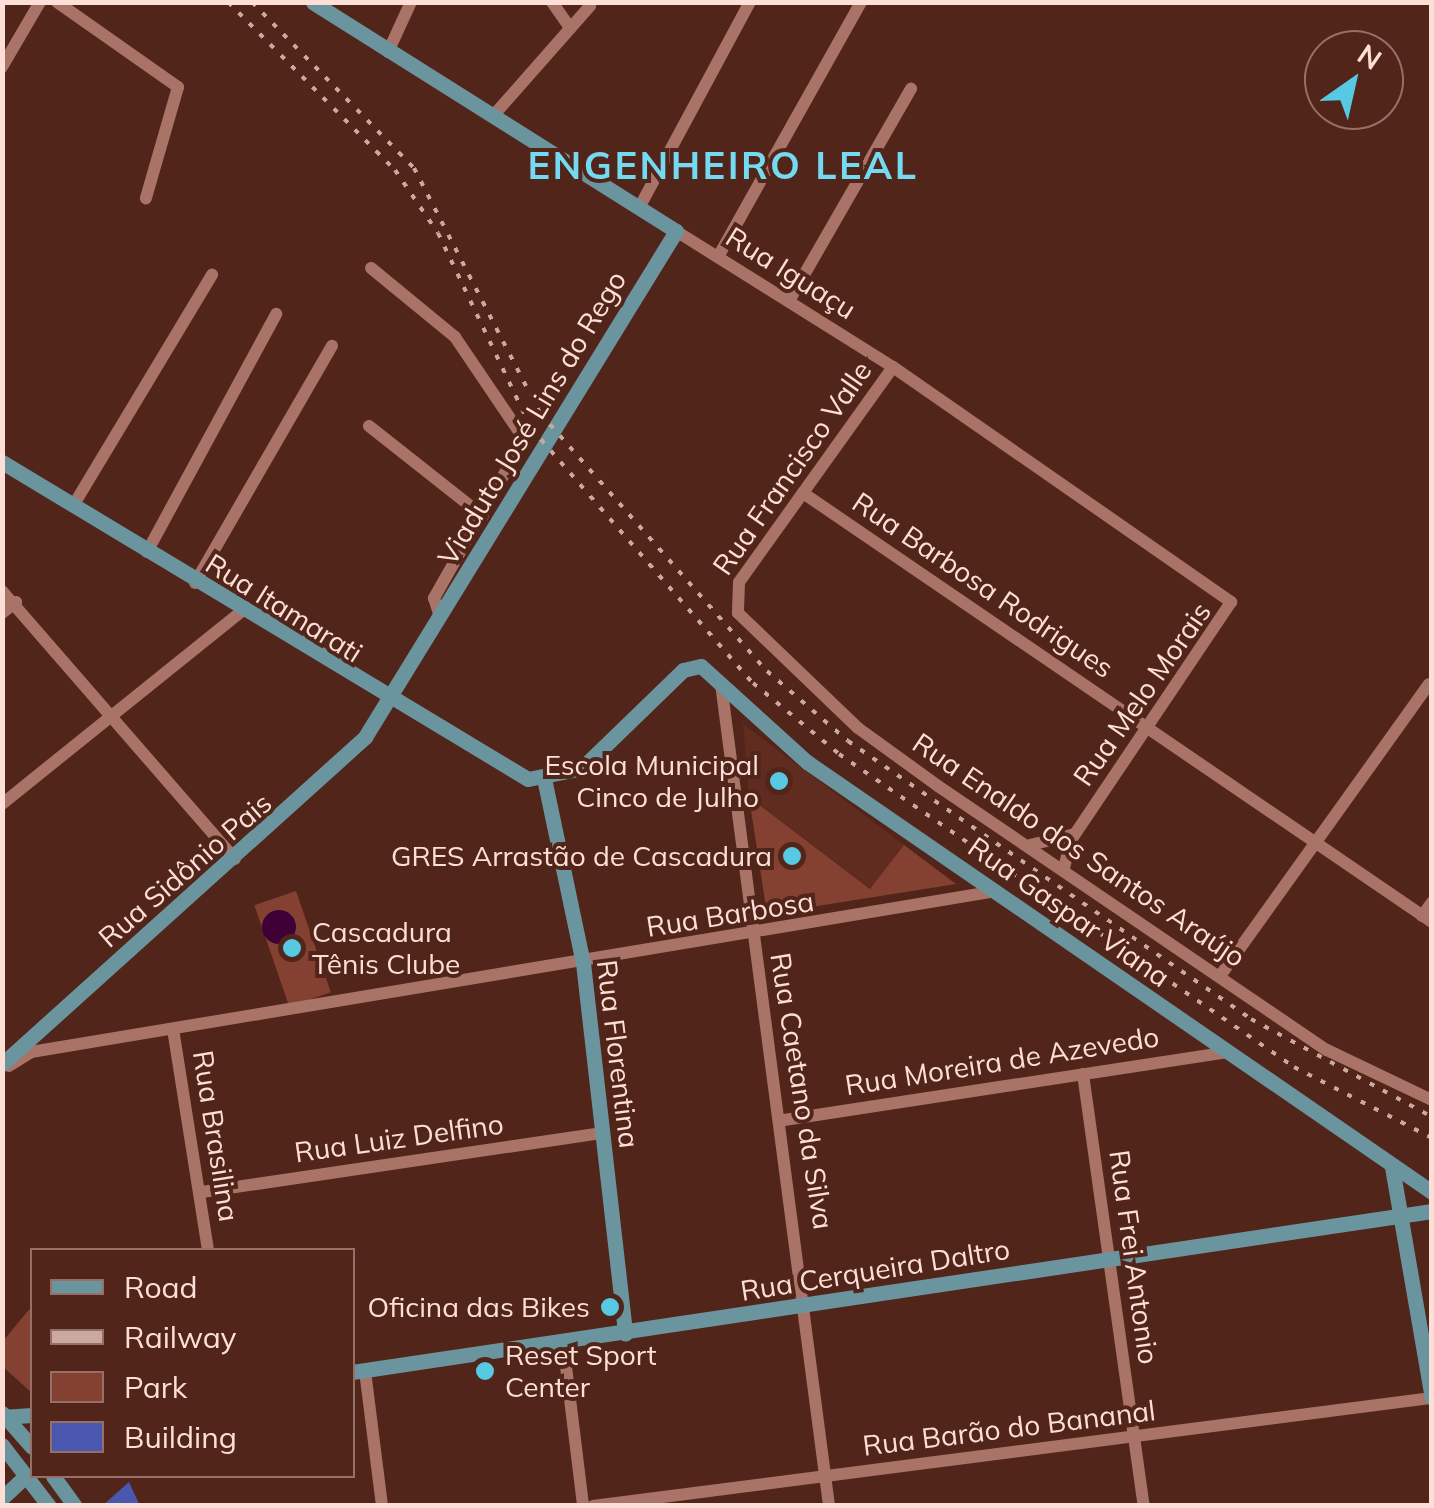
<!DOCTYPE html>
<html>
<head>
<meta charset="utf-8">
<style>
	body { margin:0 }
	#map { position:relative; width:1434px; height:1508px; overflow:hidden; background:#52251a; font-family:Mulish,sans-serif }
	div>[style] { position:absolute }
	.built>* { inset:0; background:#602c20 }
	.green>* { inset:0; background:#844031; transform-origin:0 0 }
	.water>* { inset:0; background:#3e0036 }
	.round { border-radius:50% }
	.building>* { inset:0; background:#4a57af }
	.minor>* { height:12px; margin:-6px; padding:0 6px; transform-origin:6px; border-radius:6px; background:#a97467 }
	.major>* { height:15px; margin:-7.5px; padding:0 7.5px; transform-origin:7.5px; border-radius:7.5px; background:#6b959e }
	.rail>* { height:4px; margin-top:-2px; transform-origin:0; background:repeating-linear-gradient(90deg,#cba9a0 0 5px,transparent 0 15px) }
	.dots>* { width:28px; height:28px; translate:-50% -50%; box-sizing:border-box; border:5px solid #52251a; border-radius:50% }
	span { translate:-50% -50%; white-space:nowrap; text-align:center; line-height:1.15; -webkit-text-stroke:8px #52251a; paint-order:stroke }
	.street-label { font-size:28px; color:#fddfd7 }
	.poi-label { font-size:28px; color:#fddfd7 }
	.right { translate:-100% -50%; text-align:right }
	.left { translate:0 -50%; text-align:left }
	.district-label { font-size:38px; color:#74daf1; font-weight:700; letter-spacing:2.5px }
	.frame { position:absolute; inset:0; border:5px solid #fddfd7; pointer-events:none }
	.legend { position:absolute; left:30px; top:1248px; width:325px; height:230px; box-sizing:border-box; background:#52251a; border:2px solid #966f66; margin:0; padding:12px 18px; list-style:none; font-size:30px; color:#fddfd7 }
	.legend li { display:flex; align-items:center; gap:20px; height:50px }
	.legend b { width:50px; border:2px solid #966f66 }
	.north { position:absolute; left:1304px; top:30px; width:100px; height:100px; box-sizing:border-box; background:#52251a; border:2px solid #966f66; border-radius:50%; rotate:34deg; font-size:28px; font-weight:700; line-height:40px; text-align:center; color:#fddfd7 }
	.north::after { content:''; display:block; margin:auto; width:35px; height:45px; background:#57c9e2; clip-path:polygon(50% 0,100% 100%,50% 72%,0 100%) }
</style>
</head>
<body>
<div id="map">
	<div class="built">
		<div style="clip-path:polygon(743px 724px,904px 845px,871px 889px,749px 797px)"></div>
	</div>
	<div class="green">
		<div style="clip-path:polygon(749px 797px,870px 889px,904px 845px,956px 884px,767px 914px)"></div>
		<div style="left:296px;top:891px;width:107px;height:44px;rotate:71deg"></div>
		<div style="clip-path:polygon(32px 1306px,32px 1393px,2px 1366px,3px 1341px)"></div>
	</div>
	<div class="water">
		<div class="round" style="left:262px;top:910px;width:34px;height:34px"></div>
	</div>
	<div class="building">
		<div style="clip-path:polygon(129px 1482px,140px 1506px,102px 1506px)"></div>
	</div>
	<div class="minor">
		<div style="left:57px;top:2px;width:148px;rotate:35.1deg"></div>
		<div style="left:178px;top:87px;width:116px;rotate:106.1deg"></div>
		<div style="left:552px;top:2px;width:32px;rotate:55deg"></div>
		<div style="left:388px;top:52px;width:55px;rotate:-65.3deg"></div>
		<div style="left:2px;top:67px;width:75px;rotate:-59.7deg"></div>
		<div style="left:493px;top:116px;width:147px;rotate:-48.6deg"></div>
		<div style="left:639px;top:208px;width:234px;rotate:-61.7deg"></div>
		<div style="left:676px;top:231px;width:256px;rotate:32.1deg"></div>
		<div style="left:893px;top:367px;width:412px;rotate:34.8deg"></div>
		<div style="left:1231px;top:602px;width:287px;rotate:123.9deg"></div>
		<div style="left:1071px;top:840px;width:29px;rotate:104deg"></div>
		<div style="left:718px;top:257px;width:292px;rotate:-60.7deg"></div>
		<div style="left:371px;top:268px;width:109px;rotate:39.4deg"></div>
		<div style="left:455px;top:337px;width:123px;rotate:55.9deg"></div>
		<div style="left:524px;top:439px;width:183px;rotate:119.5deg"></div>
		<div style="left:434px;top:598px;width:20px;rotate:72deg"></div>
		<div style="left:789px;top:301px;width:245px;rotate:-60.1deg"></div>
		<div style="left:893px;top:367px;width:264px;rotate:125.6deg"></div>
		<div style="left:739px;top:582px;width:31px;rotate:92deg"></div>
		<div style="left:738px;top:613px;width:166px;rotate:43.8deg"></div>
		<div style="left:858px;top:728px;width:99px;rotate:35.9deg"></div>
		<div style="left:938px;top:786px;width:470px;rotate:34.2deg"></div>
		<div style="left:1327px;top:1050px;width:116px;rotate:25.5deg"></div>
		<div style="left:369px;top:426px;width:145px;rotate:38.3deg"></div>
		<div style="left:803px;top:493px;width:761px;rotate:34.3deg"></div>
		<div style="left:73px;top:506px;width:270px;rotate:-59deg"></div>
		<div style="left:147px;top:552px;width:271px;rotate:-61.5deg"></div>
		<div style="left:195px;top:583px;width:274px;rotate:-60deg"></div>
		<div style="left:2px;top:591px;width:355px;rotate:49deg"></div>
		<div style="left:2px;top:613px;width:18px;rotate:-38deg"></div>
		<div style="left:721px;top:684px;width:829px;rotate:82.51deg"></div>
		<div style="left:2px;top:804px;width:307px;rotate:-38.8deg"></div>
		<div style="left:1030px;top:845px;width:46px;rotate:-13.7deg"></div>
		<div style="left:1422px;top:916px;width:17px;rotate:-54deg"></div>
		<div style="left:1220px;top:976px;width:359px;rotate:-54.4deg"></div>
		<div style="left:173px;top:1029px;width:224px;rotate:81deg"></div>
		<div style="left:9px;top:1066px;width:26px;rotate:-32deg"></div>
		<div style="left:31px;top:1052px;width:978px;rotate:-9.47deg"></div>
		<div style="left:1083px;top:1074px;width:436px;rotate:82deg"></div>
		<div style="left:784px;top:1120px;width:449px;rotate:-8.7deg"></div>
		<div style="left:202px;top:1192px;width:405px;rotate:-8.4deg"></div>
		<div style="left:563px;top:1342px;width:165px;rotate:83deg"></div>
		<div style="left:365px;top:1371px;width:136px;rotate:82.8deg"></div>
		<div style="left:593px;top:1506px;width:846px;rotate:-7.34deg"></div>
	</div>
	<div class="major">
		<div style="left:2px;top:462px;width:614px;rotate:31.08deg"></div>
		<div style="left:528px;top:779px;width:55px;rotate:-11.5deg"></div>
		<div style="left:582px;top:768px;width:141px;rotate:-44.1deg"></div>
		<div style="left:683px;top:670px;width:18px;rotate:-13deg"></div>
		<div style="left:701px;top:666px;width:143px;rotate:42.2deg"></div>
		<div style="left:807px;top:762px;width:759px;rotate:34.53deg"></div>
		<div style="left:545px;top:783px;width:184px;rotate:78.1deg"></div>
		<div style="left:583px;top:963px;width:373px;rotate:83.5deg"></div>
		<div style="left:2px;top:1064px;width:489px;rotate:-42deg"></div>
		<div style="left:365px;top:737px;width:594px;rotate:-58.42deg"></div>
		<div style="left:676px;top:231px;width:429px;rotate:-147.8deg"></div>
		<div style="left:1392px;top:1167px;width:234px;rotate:80.2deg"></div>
		<div style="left:352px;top:1372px;width:1092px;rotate:-8.48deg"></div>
		<div style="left:2px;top:1413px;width:45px;rotate:48.6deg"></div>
		<div style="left:2px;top:1417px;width:30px;rotate:-4deg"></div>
		<div style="left:2px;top:1445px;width:77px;rotate:52.4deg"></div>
		<div style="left:53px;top:1476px;width:37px;rotate:54deg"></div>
		<div style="left:2px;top:1498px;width:33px;rotate:-43deg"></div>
	</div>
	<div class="rail">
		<div style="left:228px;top:2px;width:237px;rotate:45.2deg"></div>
		<div style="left:395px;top:170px;width:76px;rotate:55.7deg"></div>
		<div style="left:438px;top:233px;width:216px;rotate:64.5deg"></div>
		<div style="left:531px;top:428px;width:338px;rotate:49deg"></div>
		<div style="left:753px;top:683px;width:112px;rotate:39.5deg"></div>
		<div style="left:839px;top:754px;width:552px;rotate:34.52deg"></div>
		<div style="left:1294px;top:1067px;width:155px;rotate:27.2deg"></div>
		<div style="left:252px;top:2px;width:232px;rotate:45.7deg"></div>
		<div style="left:414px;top:168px;width:276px;rotate:62.8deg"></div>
		<div style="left:540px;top:413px;width:344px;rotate:48.7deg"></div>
		<div style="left:767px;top:671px;width:107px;rotate:40.8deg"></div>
		<div style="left:848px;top:741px;width:490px;rotate:34.6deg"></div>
		<div style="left:1251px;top:1019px;width:206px;rotate:28.4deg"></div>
	</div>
	<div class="dots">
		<div style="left:779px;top:781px;background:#57c9e2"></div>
		<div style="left:792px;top:856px;background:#57c9e2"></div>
		<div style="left:292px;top:948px;background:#57c9e2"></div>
		<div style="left:610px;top:1307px;background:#57c9e2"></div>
		<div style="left:485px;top:1371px;background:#57c9e2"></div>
	</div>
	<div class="street-label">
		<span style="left:791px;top:273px;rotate:32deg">Rua Iguaçu</span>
		<span style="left:532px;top:418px;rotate:-59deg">Viaduto José Lins do Rego</span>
		<span style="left:792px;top:468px;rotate:-55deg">Rua Francisco Valle</span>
		<span style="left:983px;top:585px;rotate:34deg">Rua Barbosa Rodrigues</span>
		<span style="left:284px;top:608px;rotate:32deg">Rua Itamarati</span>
		<span style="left:1142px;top:694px;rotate:-55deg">Rua Melo Morais</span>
		<span style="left:1079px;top:850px;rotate:34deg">Rua Enaldo dos Santos Araújo</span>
		<span style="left:185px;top:870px;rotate:-41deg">Rua Sidônio Pais</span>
		<span style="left:1069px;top:912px;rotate:35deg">Rua Gaspar Viana</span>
		<span style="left:730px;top:914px;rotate:-9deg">Rua Barbosa</span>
		<span style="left:618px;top:1054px;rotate:83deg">Rua Florentina</span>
		<span style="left:1002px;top:1061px;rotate:-9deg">Rua Moreira de Azevedo</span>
		<span style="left:802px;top:1091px;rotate:81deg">Rua Caetano da Silva</span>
		<span style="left:216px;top:1136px;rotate:81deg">Rua Brasilina</span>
		<span style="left:399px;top:1138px;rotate:-8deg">Rua Luiz Delfino</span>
		<span style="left:1134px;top:1257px;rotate:82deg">Rua Frei Antonio</span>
		<span style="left:875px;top:1270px;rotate:-9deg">Rua Cerqueira Daltro</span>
		<span style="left:1009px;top:1428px;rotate:-7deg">Rua Barão do Bananal</span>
	</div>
	<div class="poi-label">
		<span class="right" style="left:759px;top:781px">Escola Municipal<br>Cinco de Julho</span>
		<span class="right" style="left:772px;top:856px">GRES Arrastão de Cascadura</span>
		<span class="left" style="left:312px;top:948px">Cascadura<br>Tênis Clube</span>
		<span class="right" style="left:590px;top:1307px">Oficina das Bikes</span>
		<span class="left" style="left:505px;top:1371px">Reset Sport<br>Center</span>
	</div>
	<div class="district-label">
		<span style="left:723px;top:166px">ENGENHEIRO LEAL</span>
	</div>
	<div class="frame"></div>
	<ul class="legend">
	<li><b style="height:12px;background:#6b959e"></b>Road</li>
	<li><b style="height:12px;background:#cba9a0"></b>Railway</li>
	<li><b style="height:28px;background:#844031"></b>Park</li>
	<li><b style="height:28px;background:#4a57af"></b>Building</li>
	</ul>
	<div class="north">N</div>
</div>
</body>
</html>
